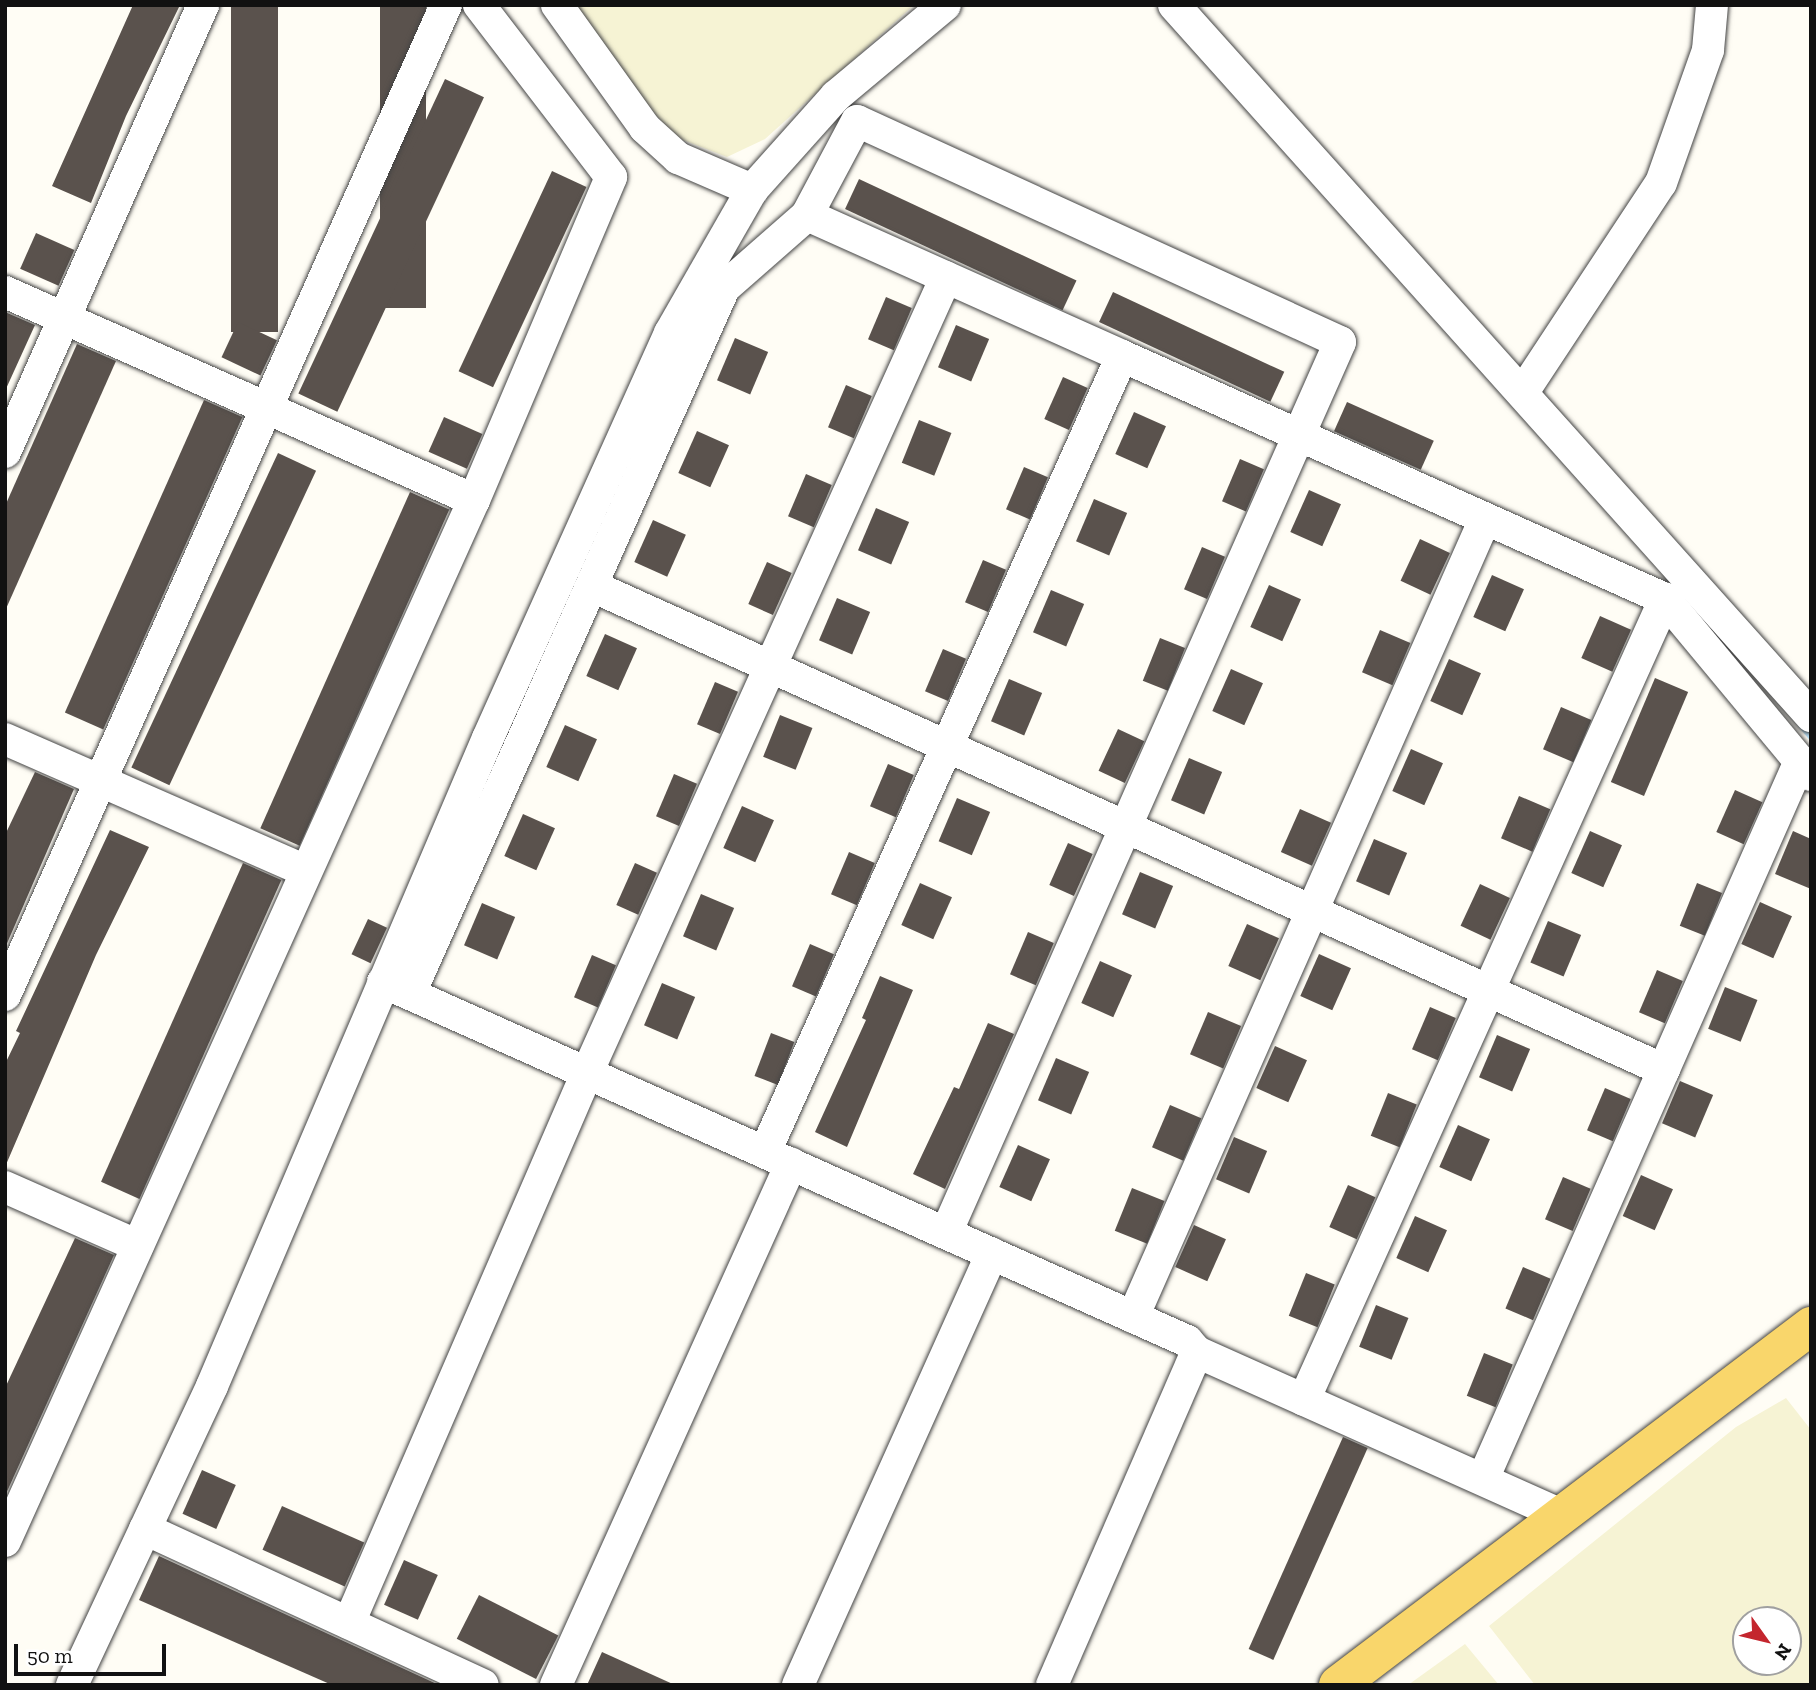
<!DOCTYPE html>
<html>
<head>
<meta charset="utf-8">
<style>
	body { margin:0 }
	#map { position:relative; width:1816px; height:1690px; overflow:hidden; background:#fffdf5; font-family:"Zilla Slab",serif }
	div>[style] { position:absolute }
	.farmland>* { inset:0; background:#f6f3d4 }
	.stream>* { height:6px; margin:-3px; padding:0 3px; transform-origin:3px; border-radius:3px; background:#b9e0f7 }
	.building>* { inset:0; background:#5a524d; transform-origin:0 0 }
	.roads { filter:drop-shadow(0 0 2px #444) drop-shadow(0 0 2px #444) }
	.minor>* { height:32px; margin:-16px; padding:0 16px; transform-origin:16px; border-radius:16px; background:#fff }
	.major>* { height:38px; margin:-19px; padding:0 19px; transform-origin:19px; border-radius:19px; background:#f9d66b }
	span { translate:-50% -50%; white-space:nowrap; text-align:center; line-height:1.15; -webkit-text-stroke:7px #fff; paint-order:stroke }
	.frame { position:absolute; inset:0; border:7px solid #111; pointer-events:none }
	.north { position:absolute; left:1732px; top:1606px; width:70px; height:70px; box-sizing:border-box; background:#fff; border:2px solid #a0a0a0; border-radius:50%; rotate:124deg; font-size:19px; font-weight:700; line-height:28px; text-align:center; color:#111 }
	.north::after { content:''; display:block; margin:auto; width:24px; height:32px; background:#c4262e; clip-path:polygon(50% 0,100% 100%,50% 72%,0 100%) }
	.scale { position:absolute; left:14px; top:1644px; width:152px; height:32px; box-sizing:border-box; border:4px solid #111; border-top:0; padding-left:9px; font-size:21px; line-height:24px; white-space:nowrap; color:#111; -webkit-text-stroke:5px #fff; paint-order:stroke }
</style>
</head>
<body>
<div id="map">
	<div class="farmland">
		<div style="clip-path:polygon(572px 5px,914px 5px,765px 139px,727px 157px,675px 137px,626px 81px)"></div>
		<div style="clip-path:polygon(evenodd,1786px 1398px,1811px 1430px,1811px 1685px,1535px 1685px,1489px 1626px,1736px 1427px,1786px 1398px,1746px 1620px,1788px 1620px,1788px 1662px,1746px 1662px,1746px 1620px)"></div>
		<div style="clip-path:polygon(1465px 1644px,1499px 1685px,1408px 1685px)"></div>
	</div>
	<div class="stream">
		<div style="left:1801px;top:725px;width:16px;rotate:50deg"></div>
	</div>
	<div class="building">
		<div style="clip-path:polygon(133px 5px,180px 5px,126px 116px,91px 203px,52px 186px)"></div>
		<div style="left:231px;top:5px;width:47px;height:327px"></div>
		<div style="left:380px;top:5px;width:46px;height:303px"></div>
		<div style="left:445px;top:79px;width:43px;height:347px;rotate:25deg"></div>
		<div style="left:552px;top:171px;width:38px;height:221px;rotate:25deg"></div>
		<div style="left:859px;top:179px;width:240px;height:33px;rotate:25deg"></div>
		<div style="left:36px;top:233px;width:42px;height:39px;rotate:24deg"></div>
		<div style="left:1113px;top:292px;width:189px;height:33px;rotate:25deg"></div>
		<div style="left:886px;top:297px;width:28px;height:46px;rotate:23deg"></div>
		<div style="clip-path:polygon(5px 312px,35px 325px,5px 391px)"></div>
		<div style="left:238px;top:322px;width:43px;height:39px;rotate:25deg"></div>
		<div style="left:956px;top:325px;width:36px;height:46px;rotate:23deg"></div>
		<div style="left:735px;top:338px;width:36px;height:46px;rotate:23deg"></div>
		<div style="clip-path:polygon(77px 344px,116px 361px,5px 611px,5px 506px)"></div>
		<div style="left:1063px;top:377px;width:27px;height:46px;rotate:24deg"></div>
		<div style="left:846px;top:385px;width:28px;height:46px;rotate:23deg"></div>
		<div style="left:204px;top:400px;width:42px;height:342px;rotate:24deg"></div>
		<div style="left:1347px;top:402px;width:95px;height:32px;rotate:24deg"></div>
		<div style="left:1134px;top:412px;width:35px;height:46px;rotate:24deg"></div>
		<div style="left:444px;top:417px;width:42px;height:38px;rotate:24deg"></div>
		<div style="left:919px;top:420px;width:35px;height:46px;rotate:22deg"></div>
		<div style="left:697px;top:431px;width:35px;height:46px;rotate:24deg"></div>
		<div style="left:278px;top:453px;width:42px;height:347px;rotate:25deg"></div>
		<div style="left:1240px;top:459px;width:26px;height:46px;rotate:23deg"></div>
		<div style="left:1024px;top:467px;width:26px;height:46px;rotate:23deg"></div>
		<div style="left:806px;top:474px;width:28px;height:46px;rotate:23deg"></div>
		<div style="left:1309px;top:490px;width:35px;height:46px;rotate:24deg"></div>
		<div style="left:410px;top:492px;width:43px;height:368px;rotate:24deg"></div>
		<div style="left:1094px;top:499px;width:36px;height:46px;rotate:23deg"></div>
		<div style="left:876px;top:508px;width:36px;height:46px;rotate:23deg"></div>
		<div style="left:653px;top:520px;width:36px;height:46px;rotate:24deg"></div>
		<div style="left:1420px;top:539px;width:33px;height:46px;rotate:25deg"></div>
		<div style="left:1202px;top:547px;width:25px;height:46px;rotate:23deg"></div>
		<div style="left:983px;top:560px;width:25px;height:46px;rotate:23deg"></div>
		<div style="left:767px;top:562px;width:27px;height:46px;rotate:24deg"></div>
		<div style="left:1492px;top:575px;width:35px;height:46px;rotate:24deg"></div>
		<div style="left:1269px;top:585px;width:35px;height:46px;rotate:24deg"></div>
		<div style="left:1051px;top:590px;width:36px;height:46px;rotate:23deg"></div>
		<div style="left:837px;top:598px;width:36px;height:46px;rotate:23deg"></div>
		<div style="left:1600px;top:616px;width:34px;height:46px;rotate:24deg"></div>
		<div style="left:1380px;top:630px;width:33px;height:46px;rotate:23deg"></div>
		<div style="left:605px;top:634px;width:35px;height:46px;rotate:24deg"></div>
		<div style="left:1160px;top:638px;width:27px;height:46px;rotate:22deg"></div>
		<div style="left:943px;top:649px;width:25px;height:46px;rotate:23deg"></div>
		<div style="left:1449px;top:659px;width:35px;height:46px;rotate:24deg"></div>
		<div style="left:1231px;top:669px;width:35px;height:46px;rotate:24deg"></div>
		<div style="left:1655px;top:678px;width:36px;height:113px;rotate:23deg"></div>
		<div style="left:1009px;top:679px;width:36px;height:46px;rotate:23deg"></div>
		<div style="left:715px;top:682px;width:25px;height:46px;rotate:23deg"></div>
		<div style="left:1561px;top:707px;width:33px;height:46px;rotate:23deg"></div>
		<div style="left:780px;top:715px;width:35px;height:45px;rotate:22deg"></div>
		<div style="left:565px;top:725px;width:35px;height:46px;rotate:24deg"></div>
		<div style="left:1118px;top:729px;width:29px;height:46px;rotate:25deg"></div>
		<div style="left:1411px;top:749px;width:35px;height:46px;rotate:24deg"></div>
		<div style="left:1189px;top:758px;width:36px;height:46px;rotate:23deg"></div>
		<div style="left:888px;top:764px;width:28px;height:46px;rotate:23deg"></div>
		<div style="clip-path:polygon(35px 772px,74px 789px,5px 948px,5px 835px)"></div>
		<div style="left:674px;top:774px;width:25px;height:46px;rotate:23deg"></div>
		<div style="left:1735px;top:790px;width:30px;height:46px;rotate:24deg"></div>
		<div style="left:1519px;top:796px;width:34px;height:46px;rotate:23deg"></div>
		<div style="left:957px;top:798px;width:36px;height:47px;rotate:23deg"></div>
		<div style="left:742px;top:806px;width:35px;height:46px;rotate:24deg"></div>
		<div style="left:1300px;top:809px;width:34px;height:47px;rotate:24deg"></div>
		<div style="left:523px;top:814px;width:35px;height:46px;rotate:24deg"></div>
		<div style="clip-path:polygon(110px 830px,149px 847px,96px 955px,5px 1167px,5px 1064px,20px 1033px,16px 1031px)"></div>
		<div style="left:1590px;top:831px;width:35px;height:46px;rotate:24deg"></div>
		<div style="clip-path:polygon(1793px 831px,1811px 839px,1811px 889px,1775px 874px)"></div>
		<div style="left:1374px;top:839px;width:36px;height:46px;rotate:23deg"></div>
		<div style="left:1068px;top:843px;width:27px;height:46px;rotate:24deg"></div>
		<div style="left:849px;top:852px;width:28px;height:46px;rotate:23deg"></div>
		<div style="left:243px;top:863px;width:42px;height:349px;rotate:24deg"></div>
		<div style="left:635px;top:863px;width:24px;height:46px;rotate:24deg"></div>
		<div style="left:1140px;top:872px;width:36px;height:46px;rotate:23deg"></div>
		<div style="left:920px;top:883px;width:35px;height:46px;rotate:24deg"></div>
		<div style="left:1697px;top:883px;width:27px;height:46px;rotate:22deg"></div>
		<div style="left:1480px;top:884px;width:33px;height:46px;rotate:25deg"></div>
		<div style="left:701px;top:894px;width:36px;height:46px;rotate:23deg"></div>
		<div style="left:1760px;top:902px;width:35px;height:46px;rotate:24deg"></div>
		<div style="left:482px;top:903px;width:36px;height:46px;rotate:23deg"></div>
		<div style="left:368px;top:919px;width:21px;height:39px;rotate:25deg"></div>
		<div style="left:1548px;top:921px;width:36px;height:45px;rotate:23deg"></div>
		<div style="left:1247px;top:924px;width:35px;height:46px;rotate:24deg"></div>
		<div style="left:1028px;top:932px;width:28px;height:46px;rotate:23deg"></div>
		<div style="left:810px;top:944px;width:26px;height:46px;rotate:23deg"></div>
		<div style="left:1319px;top:954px;width:35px;height:46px;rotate:24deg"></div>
		<div style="left:592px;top:955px;width:26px;height:46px;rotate:23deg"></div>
		<div style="left:1100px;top:961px;width:35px;height:46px;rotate:24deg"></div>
		<div style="left:1657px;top:970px;width:28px;height:46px;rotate:23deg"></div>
		<div style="clip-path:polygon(880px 976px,913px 990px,847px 1147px,815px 1132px,866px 1020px,862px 1018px)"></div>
		<div style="left:662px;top:983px;width:36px;height:46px;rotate:23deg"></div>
		<div style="left:1725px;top:987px;width:35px;height:45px;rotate:22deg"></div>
		<div style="left:1430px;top:1007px;width:28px;height:46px;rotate:23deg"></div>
		<div style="left:1208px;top:1012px;width:36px;height:46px;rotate:23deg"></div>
		<div style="clip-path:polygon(988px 1023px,1014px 1034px,945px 1189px,913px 1174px,954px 1087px,959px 1089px)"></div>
		<div style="left:771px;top:1033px;width:25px;height:46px;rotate:21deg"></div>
		<div style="left:1497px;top:1035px;width:36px;height:46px;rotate:23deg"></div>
		<div style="left:1275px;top:1046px;width:35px;height:46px;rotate:24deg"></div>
		<div style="left:1056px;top:1058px;width:36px;height:46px;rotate:23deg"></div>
		<div style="left:1680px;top:1081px;width:36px;height:46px;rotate:23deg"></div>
		<div style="left:1605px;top:1088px;width:28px;height:46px;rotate:23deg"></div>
		<div style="left:1388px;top:1093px;width:31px;height:46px;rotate:22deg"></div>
		<div style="left:1170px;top:1105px;width:34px;height:46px;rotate:23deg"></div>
		<div style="left:1458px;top:1125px;width:35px;height:46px;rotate:24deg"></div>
		<div style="left:1234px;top:1137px;width:36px;height:46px;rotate:23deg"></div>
		<div style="left:1018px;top:1145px;width:35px;height:46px;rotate:24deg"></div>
		<div style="left:1641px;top:1175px;width:35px;height:45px;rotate:24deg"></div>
		<div style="left:1563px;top:1177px;width:30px;height:46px;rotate:23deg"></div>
		<div style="left:1348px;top:1185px;width:30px;height:46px;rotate:24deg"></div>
		<div style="left:1132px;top:1188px;width:35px;height:46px;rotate:22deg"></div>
		<div style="left:1415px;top:1216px;width:35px;height:46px;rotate:24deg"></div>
		<div style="left:1194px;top:1225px;width:35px;height:46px;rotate:24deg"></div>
		<div style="clip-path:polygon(75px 1238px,114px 1255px,5px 1496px,5px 1388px)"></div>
		<div style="left:1523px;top:1267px;width:30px;height:45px;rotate:23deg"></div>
		<div style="left:1306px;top:1273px;width:31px;height:46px;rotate:22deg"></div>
		<div style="left:1376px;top:1305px;width:35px;height:45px;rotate:22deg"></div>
		<div style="left:1484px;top:1353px;width:31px;height:46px;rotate:22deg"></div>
		<div style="left:1343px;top:1437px;width:27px;height:232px;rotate:24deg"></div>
		<div style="left:202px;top:1470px;width:37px;height:48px;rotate:24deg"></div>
		<div style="left:282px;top:1506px;width:90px;height:48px;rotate:24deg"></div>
		<div style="clip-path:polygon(159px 1556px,439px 1685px,332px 1685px,139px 1600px)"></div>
		<div style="left:404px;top:1560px;width:37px;height:49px;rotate:24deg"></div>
		<div style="left:479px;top:1595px;width:89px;height:49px;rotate:27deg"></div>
		<div style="clip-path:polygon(602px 1652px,675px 1685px,587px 1685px)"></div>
	</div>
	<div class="roads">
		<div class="minor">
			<div style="left:557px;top:5px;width:151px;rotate:54.4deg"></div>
			<div style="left:645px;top:128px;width:45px;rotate:42.3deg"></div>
			<div style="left:678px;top:158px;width:81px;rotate:23.4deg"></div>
			<div style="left:1174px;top:5px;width:955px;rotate:48.14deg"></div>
			<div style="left:5px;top:292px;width:513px;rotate:23.92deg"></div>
			<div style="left:1523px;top:392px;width:250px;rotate:-56.6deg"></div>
			<div style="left:1661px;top:183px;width:141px;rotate:-70.5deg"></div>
			<div style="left:1708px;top:50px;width:45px;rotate:-84.9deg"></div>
			<div style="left:5px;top:452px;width:489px;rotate:-66.1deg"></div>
			<div style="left:592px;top:586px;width:1176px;rotate:24.3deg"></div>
			<div style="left:5px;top:739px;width:326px;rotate:23.7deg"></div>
			<div style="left:383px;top:982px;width:881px;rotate:24.06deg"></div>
			<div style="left:1187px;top:1341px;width:15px;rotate:48deg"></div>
			<div style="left:1197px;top:1352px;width:400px;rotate:24.1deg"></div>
			<div style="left:410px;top:993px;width:772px;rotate:-65.99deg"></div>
			<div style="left:724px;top:288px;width:111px;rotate:-41.3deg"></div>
			<div style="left:5px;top:995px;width:1084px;rotate:-65.99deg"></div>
			<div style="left:765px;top:1152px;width:872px;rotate:-65.84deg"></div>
			<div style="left:1122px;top:356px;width:595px;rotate:24.11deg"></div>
			<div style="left:1665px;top:599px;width:229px;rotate:50.3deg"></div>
			<div style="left:5px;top:1187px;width:145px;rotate:23.9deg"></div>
			<div style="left:946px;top:1233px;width:974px;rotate:-66.14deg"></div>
			<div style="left:1340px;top:342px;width:531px;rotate:-155.41deg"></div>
			<div style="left:857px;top:121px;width:106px;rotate:118deg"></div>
			<div style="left:807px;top:215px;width:345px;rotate:24.1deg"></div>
			<div style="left:1133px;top:1317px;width:872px;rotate:-66.2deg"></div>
			<div style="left:1304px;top:1400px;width:879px;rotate:-65.74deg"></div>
			<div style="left:1483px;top:1479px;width:785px;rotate:-66.18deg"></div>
			<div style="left:145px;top:1529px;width:372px;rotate:24.8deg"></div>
			<div style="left:5px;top:1541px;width:1142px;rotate:-65.75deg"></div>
			<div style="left:474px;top:500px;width:351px;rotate:-67deg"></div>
			<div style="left:611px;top:177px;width:217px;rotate:-127.5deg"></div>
			<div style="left:349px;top:1623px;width:599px;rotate:-66.6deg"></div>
			<div style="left:587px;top:1073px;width:873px;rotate:-65.72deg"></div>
			<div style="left:72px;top:1685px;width:330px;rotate:-64.9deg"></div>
			<div style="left:212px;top:1386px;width:704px;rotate:-66.93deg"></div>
			<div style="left:488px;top:738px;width:444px;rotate:-65.8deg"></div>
			<div style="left:670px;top:333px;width:165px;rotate:-60.2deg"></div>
			<div style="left:752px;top:190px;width:126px;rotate:-48.2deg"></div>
			<div style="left:836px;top:96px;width:142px;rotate:-39.9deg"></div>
			<div style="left:556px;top:1685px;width:572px;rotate:-65.72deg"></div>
			<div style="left:798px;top:1685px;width:473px;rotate:-65.8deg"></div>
			<div style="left:1052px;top:1685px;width:363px;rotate:-66.5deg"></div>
		</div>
		<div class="major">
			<div style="left:1338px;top:1685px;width:594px;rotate:-37.2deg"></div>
		</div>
	</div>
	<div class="frame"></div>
	<div class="north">N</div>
	<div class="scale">50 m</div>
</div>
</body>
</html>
